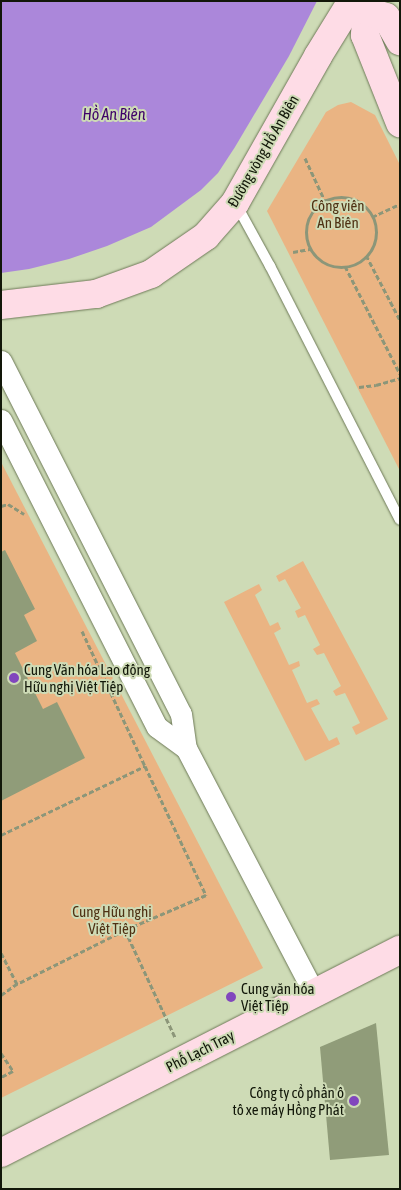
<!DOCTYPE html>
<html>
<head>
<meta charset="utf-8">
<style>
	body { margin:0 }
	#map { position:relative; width:401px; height:1190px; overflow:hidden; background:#cedbb6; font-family:"Asap Condensed",sans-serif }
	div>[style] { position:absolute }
	.green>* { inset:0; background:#eab483 }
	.water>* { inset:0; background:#ab87da }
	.building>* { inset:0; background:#909c79 }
	.path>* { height:3px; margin-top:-1.5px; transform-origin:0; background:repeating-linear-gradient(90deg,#8c9679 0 5px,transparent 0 7.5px) }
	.path>.ring { margin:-1.5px; padding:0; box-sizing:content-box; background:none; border:3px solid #8c9679; border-radius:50% }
	.roads { filter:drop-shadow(0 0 1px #6e7a58) drop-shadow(0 0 1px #6e7a58) }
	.lane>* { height:10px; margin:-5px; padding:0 5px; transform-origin:5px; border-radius:5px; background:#fff }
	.street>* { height:21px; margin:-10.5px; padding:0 10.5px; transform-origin:10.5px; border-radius:10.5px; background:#fff }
	.secondary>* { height:28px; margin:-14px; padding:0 14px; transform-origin:14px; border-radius:14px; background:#fedce6 }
	.dots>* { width:14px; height:14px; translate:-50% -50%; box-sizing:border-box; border:2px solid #cedbb6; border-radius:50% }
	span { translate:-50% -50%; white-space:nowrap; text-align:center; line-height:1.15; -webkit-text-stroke:4px #cedbb6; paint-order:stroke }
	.street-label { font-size:15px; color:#121709 }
	.park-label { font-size:15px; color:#4f3113 }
	.poi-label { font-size:15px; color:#121709 }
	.left { translate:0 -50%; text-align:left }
	.right { translate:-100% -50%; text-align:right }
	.water-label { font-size:16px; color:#3e0169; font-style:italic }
	.frame { position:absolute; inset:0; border:2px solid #121709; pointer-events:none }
</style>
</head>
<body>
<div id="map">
	<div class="green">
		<div style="clip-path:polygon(351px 102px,375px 115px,400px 165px,400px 471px,267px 211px,326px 112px,338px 105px)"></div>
		<div style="clip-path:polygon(1px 462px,263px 968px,1px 1098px)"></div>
		<div style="clip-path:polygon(303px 561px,388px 719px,356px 735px,352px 727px,360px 723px,345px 693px,336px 696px,333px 691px,341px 686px,324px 653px,317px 655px,313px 649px,320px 645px,305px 615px,298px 618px,295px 611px,301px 608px,285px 579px,279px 582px,276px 576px)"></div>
		<div style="clip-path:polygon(259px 584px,262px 590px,255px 595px,270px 626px,278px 622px,281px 629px,274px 633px,289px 665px,299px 661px,300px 666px,292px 670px,307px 703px,317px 699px,320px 704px,311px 708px,329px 741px,337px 737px,340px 744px,305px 761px,224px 602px)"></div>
	</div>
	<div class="water">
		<div style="clip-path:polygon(1px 1px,317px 1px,289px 56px,235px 147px,218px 173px,201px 190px,151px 227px,107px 246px,69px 259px,29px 269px,1px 273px)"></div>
	</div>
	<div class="building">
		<div style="clip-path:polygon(5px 550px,35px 609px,24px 615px,37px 641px,15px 653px,43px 709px,57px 702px,85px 758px,1px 801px,1px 552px)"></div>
		<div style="clip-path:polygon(376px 1023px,389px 1155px,330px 1160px,320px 1047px)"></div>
	</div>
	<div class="path">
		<div style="left:305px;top:158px;width:47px;rotate:65.1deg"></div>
		<div class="ring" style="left:306px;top:197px;width:67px;height:67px"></div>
		<div style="left:372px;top:217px;width:31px;rotate:-25deg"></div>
		<div style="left:293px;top:252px;width:17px;rotate:-10deg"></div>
		<div style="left:366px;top:255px;width:73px;rotate:62.4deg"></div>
		<div style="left:345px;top:266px;width:121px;rotate:63deg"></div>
		<div style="left:359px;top:387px;width:17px;rotate:-7deg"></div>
		<div style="left:376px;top:385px;width:25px;rotate:-16deg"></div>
		<div style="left:1px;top:506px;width:7px;rotate:-16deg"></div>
		<div style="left:8px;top:504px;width:19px;rotate:32deg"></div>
		<div style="left:82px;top:631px;width:149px;rotate:65deg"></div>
		<div style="left:1px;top:835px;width:160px;rotate:-25.6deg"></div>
		<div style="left:145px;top:766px;width:143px;rotate:64.7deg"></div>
		<div style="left:206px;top:895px;width:88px;rotate:156.6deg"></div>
		<div style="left:125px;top:930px;width:121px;rotate:153.4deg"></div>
		<div style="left:17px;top:984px;width:35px;rotate:-117deg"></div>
		<div style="left:125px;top:930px;width:118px;rotate:65deg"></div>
		<div style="left:1px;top:995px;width:19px;rotate:-35deg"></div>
		<div style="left:1px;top:1053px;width:22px;rotate:56deg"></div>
		<div style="left:13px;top:1071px;width:13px;rotate:153deg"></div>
	</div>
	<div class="roads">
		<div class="lane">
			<div style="left:236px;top:204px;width:71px;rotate:61.3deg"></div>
			<div style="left:270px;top:266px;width:285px;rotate:62.9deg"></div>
		</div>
		<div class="street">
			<div style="left:1px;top:361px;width:396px;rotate:63deg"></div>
			<div style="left:181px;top:714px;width:34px;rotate:82deg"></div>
			<div style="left:186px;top:748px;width:276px;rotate:62.4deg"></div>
			<div style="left:1px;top:420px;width:344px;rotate:63.1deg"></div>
			<div style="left:157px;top:727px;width:36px;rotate:36deg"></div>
		</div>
		<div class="secondary">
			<div style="left:362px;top:1px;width:11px;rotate:63deg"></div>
			<div style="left:367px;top:11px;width:24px;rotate:95deg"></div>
			<div style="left:365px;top:35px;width:95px;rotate:68.3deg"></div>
			<div style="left:367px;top:11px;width:20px;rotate:18deg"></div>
			<div style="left:386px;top:17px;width:28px;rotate:60deg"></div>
			<div style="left:1px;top:305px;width:96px;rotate:-6.6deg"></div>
			<div style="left:96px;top:294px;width:59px;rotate:-20deg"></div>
			<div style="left:151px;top:274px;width:67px;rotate:-34.6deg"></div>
			<div style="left:206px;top:236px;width:44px;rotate:-48.7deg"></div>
			<div style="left:235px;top:203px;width:169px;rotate:-60.5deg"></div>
			<div style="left:318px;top:56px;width:65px;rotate:-58.3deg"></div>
			<div style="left:1px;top:1153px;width:448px;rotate:-27deg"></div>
		</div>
	</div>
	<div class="dots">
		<div style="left:14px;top:678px;background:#8146bd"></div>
		<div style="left:231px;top:997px;background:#8146bd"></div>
		<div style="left:354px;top:1101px;background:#8146bd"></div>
	</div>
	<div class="street-label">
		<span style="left:263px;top:151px;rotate:-60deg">Đường vòng Hồ An Biên</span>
		<span style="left:200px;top:1051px;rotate:-27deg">Phố Lạch Tray</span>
	</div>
	<div class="park-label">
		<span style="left:338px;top:214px">Công viên<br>An Biên</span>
		<span style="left:112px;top:920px">Cung Hữu nghị<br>Việt Tiệp</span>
	</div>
	<div class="poi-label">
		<span class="left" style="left:24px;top:678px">Cung Văn hóa Lao động<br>Hữu nghị Việt Tiệp</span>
		<span class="left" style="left:241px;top:997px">Cung văn hóa<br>Việt Tiệp</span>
		<span class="right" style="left:344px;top:1101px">Công ty cổ phần ô<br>tô xe máy Hồng Phát</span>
	</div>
	<div class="water-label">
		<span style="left:114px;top:114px">Hồ An Biên</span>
	</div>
	<div class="frame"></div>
</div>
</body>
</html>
